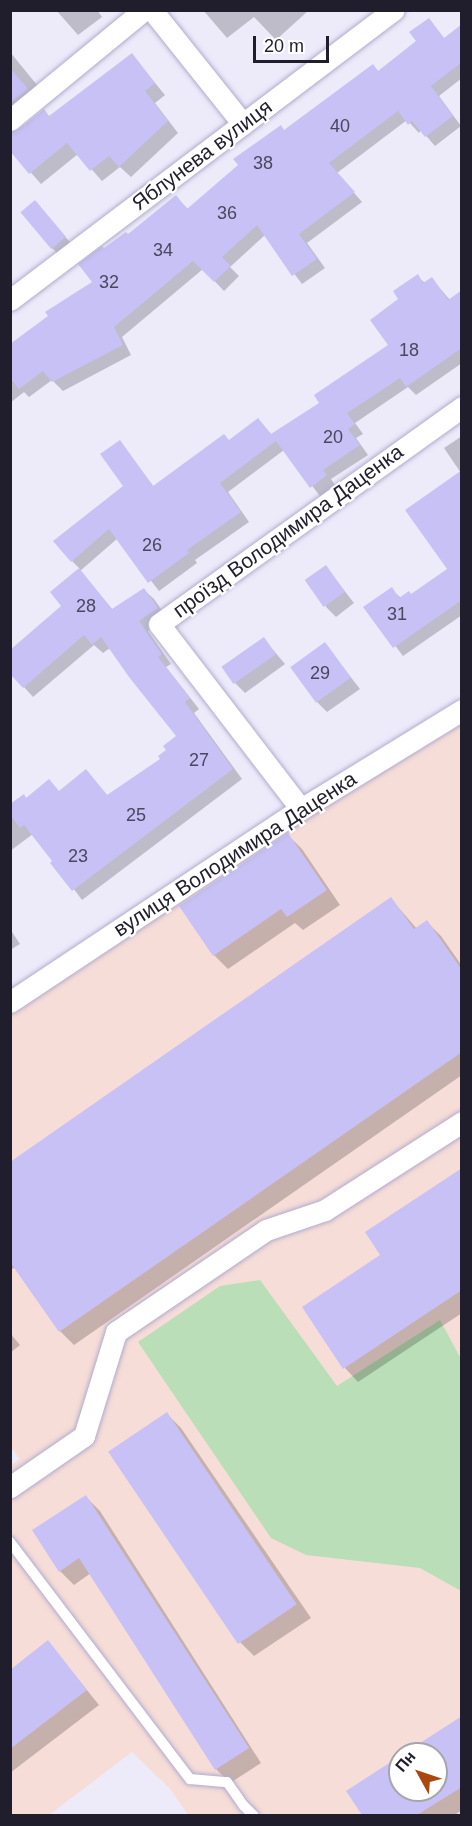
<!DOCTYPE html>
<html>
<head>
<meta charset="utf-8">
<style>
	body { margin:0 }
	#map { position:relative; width:472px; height:1826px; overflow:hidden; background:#edebfa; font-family:Helvetica,sans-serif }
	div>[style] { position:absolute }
	.industrial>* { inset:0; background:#f7ddd7 }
	.green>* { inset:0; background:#badeb7 }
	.shadow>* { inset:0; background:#0003 }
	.building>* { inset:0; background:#c7c1f5; transform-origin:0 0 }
	.roads { filter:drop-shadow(0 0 2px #b0accf) drop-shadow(0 0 2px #b0accf) }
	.service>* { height:10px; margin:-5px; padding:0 5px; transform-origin:5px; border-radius:5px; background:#fff }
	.minor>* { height:21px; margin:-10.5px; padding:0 10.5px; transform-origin:10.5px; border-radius:10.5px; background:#fff }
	span { translate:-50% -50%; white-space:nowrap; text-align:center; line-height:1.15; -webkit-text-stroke:4.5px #fff; paint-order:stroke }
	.number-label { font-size:18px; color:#4a475e }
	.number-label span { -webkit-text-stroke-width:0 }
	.street-label { font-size:21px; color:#201e2c }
	.frame { position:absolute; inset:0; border:12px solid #201e2c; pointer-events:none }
	.north { position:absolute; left:388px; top:1742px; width:60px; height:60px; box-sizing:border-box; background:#fff; border:2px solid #a6a5ab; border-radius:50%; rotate:310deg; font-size:16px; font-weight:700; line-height:24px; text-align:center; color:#201e2c }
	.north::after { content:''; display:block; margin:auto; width:21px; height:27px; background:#aa480f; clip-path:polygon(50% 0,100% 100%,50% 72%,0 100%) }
	.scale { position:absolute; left:253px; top:36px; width:76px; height:27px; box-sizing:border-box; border:3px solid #201e2c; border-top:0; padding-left:8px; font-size:18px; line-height:21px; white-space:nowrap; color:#201e2c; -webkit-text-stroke:4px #fff; paint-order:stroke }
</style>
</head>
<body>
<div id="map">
	<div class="industrial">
		<div style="clip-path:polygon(evenodd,461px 712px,461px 1815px,188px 1815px,171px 1790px,132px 1752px,49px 1815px,11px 1815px,10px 1466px,20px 1459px,10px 1446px,11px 1013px,303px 813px,461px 712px,400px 1754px,436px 1754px,436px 1790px,400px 1790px,400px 1754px)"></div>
	</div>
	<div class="green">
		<div style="clip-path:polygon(260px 1280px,337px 1386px,440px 1320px,461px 1359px,461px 1591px,420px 1568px,306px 1555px,271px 1538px,138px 1342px,220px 1286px)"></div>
	</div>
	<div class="shadow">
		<div style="clip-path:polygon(56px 10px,97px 10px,102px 17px,78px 35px)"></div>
		<div style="clip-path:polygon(203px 10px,309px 10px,276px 40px,254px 17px,227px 38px)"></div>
		<div style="clip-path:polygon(428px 20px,445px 39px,462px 30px,462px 78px,439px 96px,461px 126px,435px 146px,421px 130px,419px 133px,407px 120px,337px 173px,362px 202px,307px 243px,325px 268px,302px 284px,265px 235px,230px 267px,239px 276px,224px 291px,203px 269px,122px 337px,131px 355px,63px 391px,52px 380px,29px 397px,24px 392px,10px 403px,10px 346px,94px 282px,104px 250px,128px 236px,176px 197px,189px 210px,285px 131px,373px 66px,379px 72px,418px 41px)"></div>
		<div style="clip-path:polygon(10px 52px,42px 91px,10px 125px)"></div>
		<div style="clip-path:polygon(132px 55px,165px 95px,155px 103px,178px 133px,131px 177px,120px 167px,102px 181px,78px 154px,41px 184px,10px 149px,12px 134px,44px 111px,50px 117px)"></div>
		<div style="clip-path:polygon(35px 202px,75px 248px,62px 258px,52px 248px)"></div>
		<div style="clip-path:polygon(417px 276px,425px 283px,432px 279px,450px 300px,462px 292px,462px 363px,416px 395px,408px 387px,355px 423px,363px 434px,356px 438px,368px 455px,331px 479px,335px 485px,320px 496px,284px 450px,228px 492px,249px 522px,195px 560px,197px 563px,159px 591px,118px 538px,80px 571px,113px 610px,144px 590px,154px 599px,167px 618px,148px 631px,171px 664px,166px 667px,199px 709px,194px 713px,242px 779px,82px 900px,33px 834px,10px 851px,10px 805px,59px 792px,86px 771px,108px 796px,162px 759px,179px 736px,110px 648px,103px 653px,94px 645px,33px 697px,24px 687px,63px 607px,52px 592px,80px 569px,72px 561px,125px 486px,120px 442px,154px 487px,230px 442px,258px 420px,272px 435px,321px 403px,390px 346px,400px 300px)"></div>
		<div style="clip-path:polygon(462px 436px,462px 615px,403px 656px,366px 607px,391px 589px,401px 598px,411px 596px,449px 569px,461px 473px,444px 448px)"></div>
		<div style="clip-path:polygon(326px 567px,354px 603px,336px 617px,326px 607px)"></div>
		<div style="clip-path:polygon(264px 639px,285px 664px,245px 693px,235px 683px)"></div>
		<div style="clip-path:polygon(325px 644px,360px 689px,327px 712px,317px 702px)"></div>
		<div style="clip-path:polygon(288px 835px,302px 849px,340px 905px,303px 930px,295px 923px,228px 969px,214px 955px)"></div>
		<div style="clip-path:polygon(391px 899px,417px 929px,427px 922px,441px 936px,462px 966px,462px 1075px,74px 1345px,60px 1331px,16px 1267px,10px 1270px,10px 1164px)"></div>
		<div style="clip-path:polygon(10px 929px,20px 944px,10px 950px)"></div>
		<div style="clip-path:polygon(462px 1170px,462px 1313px,358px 1382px,345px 1368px,382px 1255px)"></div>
		<div style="clip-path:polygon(10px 1333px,20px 1345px,10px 1353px)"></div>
		<div style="clip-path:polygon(167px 1414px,181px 1428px,311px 1618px,254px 1656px,240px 1642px,111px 1453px)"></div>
		<div style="clip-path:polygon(86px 1497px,100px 1511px,261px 1763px,230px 1783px,216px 1769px,91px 1573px,74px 1585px,60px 1571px)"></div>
		<div style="clip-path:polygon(48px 1642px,99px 1705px,10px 1773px,10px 1672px)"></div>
		<div style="clip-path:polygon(462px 1718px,462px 1810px,453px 1816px,364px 1816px,348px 1791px,400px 1758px,400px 1790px,436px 1790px,436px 1754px,406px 1754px)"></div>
	</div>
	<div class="building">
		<div style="clip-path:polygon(429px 18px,444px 38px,462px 24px,462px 62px,431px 86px,453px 116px,425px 137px,412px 121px,408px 125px,398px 111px,329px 163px,355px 192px,299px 234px,317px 259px,292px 276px,257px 225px,222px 257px,231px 266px,214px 282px,193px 261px,114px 327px,123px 345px,52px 382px,43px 371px,19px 389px,10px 378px,10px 344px,48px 316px,45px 312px,92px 282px,78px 264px,102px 246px,104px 248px,126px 232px,128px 234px,176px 195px,187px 209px,238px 165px,233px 159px,281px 125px,284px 130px,373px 64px,378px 71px,416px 41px,409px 32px)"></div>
		<div style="clip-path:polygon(132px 53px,155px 83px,145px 91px,168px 121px,119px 167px,109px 156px,90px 171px,67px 143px,29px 174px,10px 151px,10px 132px,18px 130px,44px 109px,49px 116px)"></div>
		<div style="clip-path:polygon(10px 68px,28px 89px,10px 103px)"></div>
		<div style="left:35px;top:200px;width:48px;height:19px;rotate:50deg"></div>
		<div style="clip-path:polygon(418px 274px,423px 283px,432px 277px,448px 300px,462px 290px,462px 348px,406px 387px,400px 378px,347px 413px,355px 424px,348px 429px,360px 445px,323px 470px,327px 475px,310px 488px,276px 441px,220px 483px,241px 512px,187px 550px,189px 553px,148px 583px,109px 529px,71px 562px,53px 541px,123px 486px,100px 454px,120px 440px,153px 486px,224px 434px,229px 440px,258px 418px,271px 434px,319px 403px,314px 395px,388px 345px,370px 320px,398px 299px,393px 291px)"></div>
		<div style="clip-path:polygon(462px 470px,462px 600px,393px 648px,363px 607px,392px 587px,399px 598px,409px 591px,411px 594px,447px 569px,405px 510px)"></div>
		<div style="left:326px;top:565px;width:33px;height:26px;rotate:55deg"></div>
		<div style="clip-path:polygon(79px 568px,112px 609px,144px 588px,158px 608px,139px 621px,162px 654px,158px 657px,190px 698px,185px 702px,233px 769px,72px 891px,50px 863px,52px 861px,24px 825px,20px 828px,10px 815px,10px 804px,24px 794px,26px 798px,49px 779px,59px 791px,86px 769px,107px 795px,160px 759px,158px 756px,166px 750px,163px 746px,176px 736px,129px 677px,101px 637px,92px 645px,84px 635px,23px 688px,10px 674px,10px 650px,61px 606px,50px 592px)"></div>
		<div style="left:264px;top:637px;width:21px;height:52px;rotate:55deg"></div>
		<div style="left:325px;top:642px;width:44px;height:43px;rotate:54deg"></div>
		<div style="clip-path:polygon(288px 833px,327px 890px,287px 917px,281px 909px,213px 956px,179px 906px)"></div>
		<div style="clip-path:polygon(391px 897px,414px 929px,427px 920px,462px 970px,462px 1052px,59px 1332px,10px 1262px,10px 1162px)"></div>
		<div style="clip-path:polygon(462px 1168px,462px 1290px,343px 1369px,302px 1307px,380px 1255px,365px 1232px)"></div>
		<div style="left:167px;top:1412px;width:232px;height:71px;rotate:56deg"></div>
		<div style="clip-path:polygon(86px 1495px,249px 1748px,215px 1770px,79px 1558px,59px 1572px,32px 1530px)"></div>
		<div style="clip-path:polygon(48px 1640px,87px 1690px,10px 1749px,10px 1670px)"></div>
		<div style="clip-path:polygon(462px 1716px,462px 1787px,417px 1815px,362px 1815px,346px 1791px,400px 1756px,400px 1790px,436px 1790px,436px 1754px,403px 1754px)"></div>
	</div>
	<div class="roads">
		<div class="service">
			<div style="left:10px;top:1542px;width:298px;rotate:52.8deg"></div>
			<div style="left:190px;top:1779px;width:37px;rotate:5deg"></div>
			<div style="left:227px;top:1782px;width:29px;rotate:55deg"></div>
			<div style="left:244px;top:1806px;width:14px;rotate:45deg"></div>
		</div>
		<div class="minor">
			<div style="left:152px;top:10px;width:146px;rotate:51.4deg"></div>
			<div style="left:10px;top:120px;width:173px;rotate:-39.4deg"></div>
			<div style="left:10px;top:300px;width:481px;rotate:-37.1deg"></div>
			<div style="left:301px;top:809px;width:233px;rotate:-127.5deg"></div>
			<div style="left:159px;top:624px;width:373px;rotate:-35.6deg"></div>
			<div style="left:10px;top:1002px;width:349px;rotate:-33.6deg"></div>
			<div style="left:301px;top:809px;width:189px;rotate:-31.6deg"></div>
			<div style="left:10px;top:1487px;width:90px;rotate:-34.6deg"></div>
			<div style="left:84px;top:1436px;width:109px;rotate:-72.9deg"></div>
			<div style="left:116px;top:1332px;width:181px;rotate:-34.2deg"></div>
			<div style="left:266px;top:1230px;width:62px;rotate:-18.7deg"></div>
			<div style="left:325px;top:1210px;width:163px;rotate:-32.7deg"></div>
		</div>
	</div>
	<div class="number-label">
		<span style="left:340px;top:126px">40</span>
		<span style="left:263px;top:163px">38</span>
		<span style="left:227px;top:213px">36</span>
		<span style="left:163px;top:250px">34</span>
		<span style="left:109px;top:282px">32</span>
		<span style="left:409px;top:350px">18</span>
		<span style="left:333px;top:437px">20</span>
		<span style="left:152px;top:545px">26</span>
		<span style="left:86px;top:606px">28</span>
		<span style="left:397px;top:614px">31</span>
		<span style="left:320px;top:673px">29</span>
		<span style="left:199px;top:760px">27</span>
		<span style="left:136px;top:815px">25</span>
		<span style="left:78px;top:856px">23</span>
	</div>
	<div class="street-label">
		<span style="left:202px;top:155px;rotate:-37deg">Яблунева вулиця</span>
		<span style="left:288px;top:531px;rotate:-36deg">проїзд Володимира Даценка</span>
		<span style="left:235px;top:854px;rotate:-33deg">вулиця Володимира Даценка</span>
	</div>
	<div class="frame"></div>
	<div class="north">Пн</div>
	<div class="scale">20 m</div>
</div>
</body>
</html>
